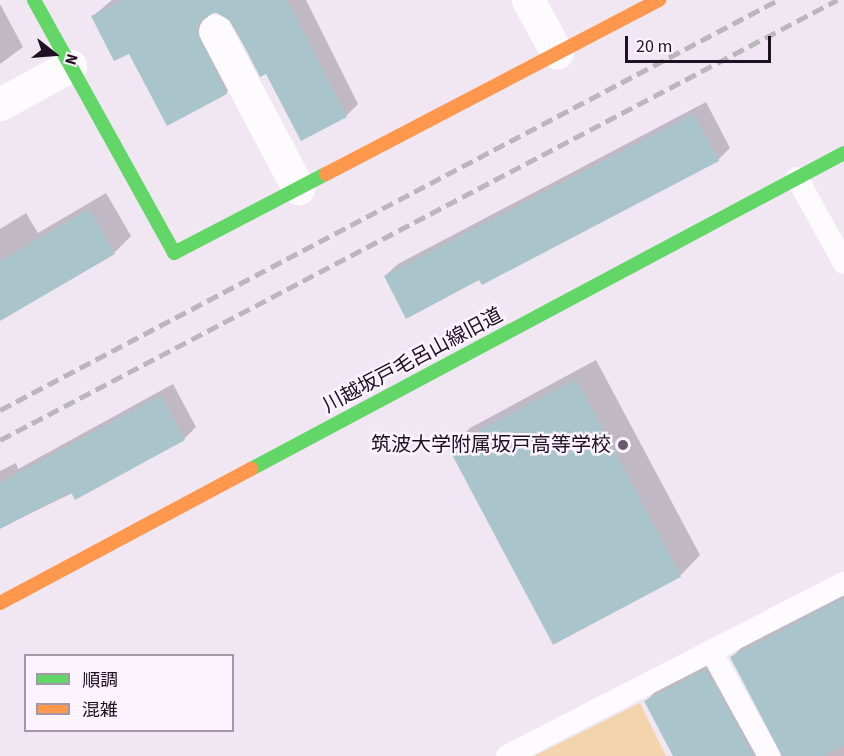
<!DOCTYPE html>
<html>
<head>
<meta charset="utf-8">
<style>
	body { margin:0 }
	#map { position:relative; width:844px; height:756px; overflow:hidden; background:#f0e7f3; font-family:"Source Sans 3","Noto Sans JP",sans-serif }
	div>[style] { position:absolute }
	.green>* { inset:0; background:#f4d4ac }
	.shadow>* { inset:0; background:#0003 }
	.building>* { inset:0; background:#aac4cb; transform-origin:0 0 }
	.lane>* { height:22px; margin:-11px; padding:0 11px; transform-origin:11px; border-radius:11px; background:#fdfbfd }
	.street>* { height:33px; margin:-16.5px; padding:0 16.5px; transform-origin:16.5px; border-radius:16.5px; background:#fdfbfd }
	.fast>* { height:14px; margin:-7px; padding:0 7px; transform-origin:7px; border-radius:7px; background:#63d668 }
	.slow>* { height:14px; margin:-7px; padding:0 7px; transform-origin:7px; border-radius:7px; background:#ff974d }
	.rail>* { height:4.5px; margin-top:-2.25px; transform-origin:0; background:repeating-linear-gradient(90deg,#bab7bb 0 12px,transparent 0 18px) }
	.dots>* { width:16px; height:16px; translate:-50% -50%; box-sizing:border-box; border:3px solid #fbf3fe; border-radius:50% }
	span { translate:-50% -50%; white-space:nowrap; text-align:center; line-height:1.15; -webkit-text-stroke:5px #fbf3fe; paint-order:stroke }
	.street-label { font-size:20px; color:#1f1024 }
	.poi-label { font-size:20px; color:#1f1024 }
	.right { translate:-100% -50%; text-align:right }
	.legend { position:absolute; left:24px; top:654px; width:210px; height:78px; box-sizing:border-box; background:#fbf3fe; border:2px solid #a398a7; margin:0; padding:8px 10px; list-style:none; font-size:18px; color:#1f1024 }
	.legend li { display:flex; align-items:center; gap:12px; height:30px }
	.legend b { width:30px; border:2px solid #a398a7 }
	.north { position:absolute; left:24px; top:24px; width:60px; height:60px; -webkit-text-stroke:4px #fbf3fe; paint-order:stroke; rotate:107deg; font-size:16px; font-weight:700; line-height:24px; text-align:center; color:#1f1024 }
	.north::after { content:''; display:block; margin:auto; width:21px; height:27px; background:#1f1024; clip-path:polygon(50% 0,100% 100%,50% 72%,0 100%) }
	.scale { position:absolute; left:625px; top:36px; width:146px; height:27px; box-sizing:border-box; border:3px solid #1f1024; border-top:0; padding-left:8px; font-size:18px; line-height:21px; white-space:nowrap; color:#1f1024; -webkit-text-stroke:4px #fbf3fe; paint-order:stroke }
</style>
</head>
<body>
<div id="map">
	<div class="green">
		<div style="clip-path:polygon(640px 703px,666px 756px,534px 756px)"></div>
	</div>
	<div class="shadow">
		<div style="clip-path:polygon(112px 0,306px 0,358px 104px,346px 116px,267px 72px,261px 75px,225px 13px,210px 13px,208px 17px,239px 81px,226px 93px,130px 52px,93px 16px)"></div>
		<div style="clip-path:polygon(0 4px,23px 47px,0 64px)"></div>
		<div style="clip-path:polygon(706px 102px,730px 148px,718px 160px,480px 278px,385px 276px,398px 264px)"></div>
		<div style="clip-path:polygon(106px 193px,131px 236px,114px 253px,0 319px,0 229px,26px 213px,38px 233px)"></div>
		<div style="clip-path:polygon(596px 360px,700px 555px,681px 575px,451px 448px,470px 428px)"></div>
		<div style="clip-path:polygon(173px 384px,196px 427px,184px 439px,0 528px,0 471px,16px 463px,18px 469px)"></div>
		<div style="clip-path:polygon(844px 593px,844px 756px,674px 756px,646px 701px,658px 689px,718px 658px,775px 756px,782px 756px,732px 657px,744px 645px)"></div>
	</div>
	<div class="building">
		<div style="clip-path:polygon(123px 0,287px 0,347px 117px,301px 141px,266px 74px,260px 77px,232px 22px,215px 12px,200px 21px,196px 31px,227px 94px,167px 126px,129px 54px,114px 61px,91px 16px)"></div>
		<div style="clip-path:polygon(693px 114px,719px 161px,482px 285px,479px 280px,406px 319px,384px 276px)"></div>
		<div style="clip-path:polygon(89px 209px,115px 254px,0 321px,0 261px)"></div>
		<div style="left:576px;top:379px;width:224px;height:145px;rotate:62deg"></div>
		<div style="clip-path:polygon(161px 395px,185px 440px,75px 500px,71px 492px,0 529px,0 483px)"></div>
		<div style="clip-path:polygon(844px 598px,844px 745px,823px 756px,782px 756px,730px 657px)"></div>
		<div style="clip-path:polygon(706px 669px,754px 756px,673px 756px,644px 701px)"></div>
	</div>
	<div class="lane">
		<div style="left:797px;top:178px;width:97px;rotate:61.1deg"></div>
		<div style="left:711px;top:651px;width:120px;rotate:61.1deg"></div>
		<div style="left:507px;top:756px;width:379px;rotate:-27.2deg"></div>
	</div>
	<div class="street">
		<div style="left:528px;top:0;width:60px;rotate:61.3deg"></div>
		<div style="left:215px;top:31px;width:178px;rotate:62.1deg"></div>
		<div style="left:0;top:104px;width:80px;rotate:-28.5deg"></div>
	</div>
	<div class="fast">
		<div style="left:34px;top:0;width:289px;rotate:61deg"></div>
		<div style="left:174px;top:253px;width:171px;rotate:-27.5deg"></div>
		<div style="left:251px;top:469px;width:672px;rotate:-28.05deg"></div>
	</div>
	<div class="slow">
		<div style="left:326px;top:174px;width:376px;rotate:-27.6deg"></div>
		<div style="left:0;top:603px;width:285px;rotate:-28.1deg"></div>
	</div>
	<div class="rail">
		<div style="left:0;top:410px;width:879px;rotate:-27.79deg"></div>
		<div style="left:0;top:440px;width:946px;rotate:-27.73deg"></div>
	</div>
	<div class="dots">
		<div style="left:623px;top:445px;background:#685b6c"></div>
	</div>
	<div class="street-label">
		<span style="left:413px;top:361px;rotate:-28deg">川越坂戸毛呂山線旧道</span>
	</div>
	<div class="poi-label">
		<span class="right" style="left:611px;top:445px">筑波大学附属坂戸高等学校</span>
	</div>
	<ul class="legend">
	<li><b style="height:8px;background:#63d668"></b>順調</li>
	<li><b style="height:8px;background:#ff974d"></b>混雑</li>
	</ul>
	<div class="north">N</div>
	<div class="scale">20 m</div>
</div>
</body>
</html>
